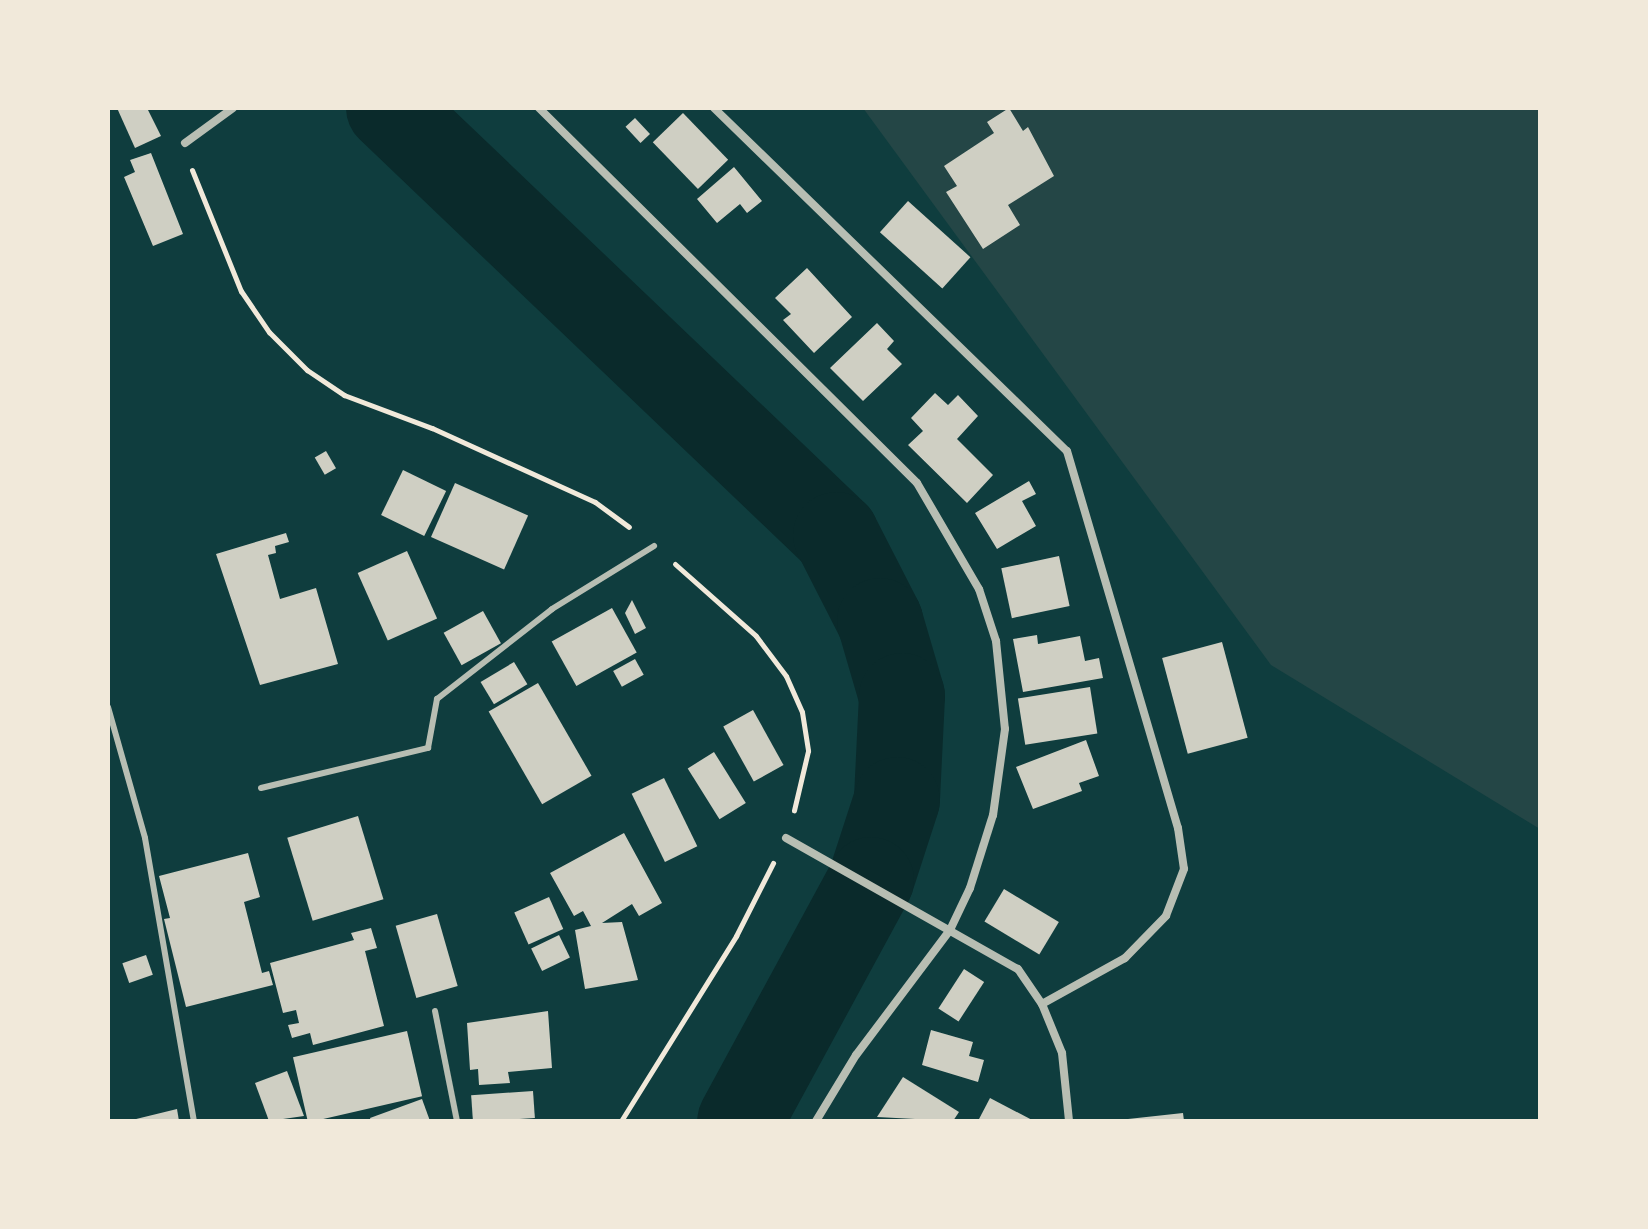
<!DOCTYPE html>
<html>
<head>
<meta charset="utf-8">
<style>
	body { margin:0 }
	#map { position:relative; width:1648px; height:1229px; overflow:hidden; background:#0f3d3e; font-family:Montserrat,sans-serif }
	div>[style] { position:absolute }
	.green>* { inset:0; background:#244646 }
	.river>* { height:86px; margin:-43px; padding:0 43px; transform-origin:43px; border-radius:43px; background:#0a2a2b }
	.building>* { inset:0; background:#cfcfc3; transform-origin:0 0 }
	.path>* { height:5px; margin:-2.5px; padding:0 2.5px; transform-origin:2.5px; border-radius:2.5px; background:#f1e9da }
	.service>* { height:6px; margin:-3px; padding:0 3px; transform-origin:3px; border-radius:3px; background:#b8beb3 }
	.minor>* { height:8px; margin:-4px; padding:0 4px; transform-origin:4px; border-radius:4px; background:#b8beb3 }
	span { translate:-50% -50%; white-space:nowrap; text-align:center; line-height:1.15; -webkit-text-stroke:8px #f1e9da; paint-order:stroke }
	.frame { position:absolute; inset:0; border:110px solid #f1e9da; pointer-events:none }
</style>
</head>
<body>
<div id="map">
	<div class="green">
		<div style="clip-path:polygon(863px 108px,1540px 108px,1540px 829px,1271px 665px)"></div>
	</div>
	<div class="river">
		<div style="left:389px;top:108px;width:618px;rotate:43.69deg"></div>
		<div style="left:836px;top:535px;width:97px;rotate:62.9deg"></div>
		<div style="left:880px;top:621px;width:78px;rotate:73.7deg"></div>
		<div style="left:902px;top:696px;width:104px;rotate:92.8deg"></div>
		<div style="left:897px;top:800px;width:84px;rotate:108deg"></div>
		<div style="left:871px;top:880px;width:274px;rotate:118.5deg"></div>
	</div>
	<div class="building">
		<div style="clip-path:polygon(117px 108px,147px 108px,161px 136px,135px 148px)"></div>
		<div style="clip-path:polygon(1009px 108px,1023px 131px,1028px 127px,1054px 176px,1008px 205px,1020px 225px,983px 249px,946px 192px,957px 186px,944px 166px,994px 133px,987px 122px)"></div>
		<div style="left:683px;top:113px;width:65px;height:42px;rotate:46deg"></div>
		<div style="left:635px;top:118px;width:22px;height:13px;rotate:47deg"></div>
		<div style="clip-path:polygon(151px 153px,183px 234px,153px 246px,124px 177px,135px 172px,130px 160px)"></div>
		<div style="clip-path:polygon(734px 167px,762px 201px,747px 213px,740px 204px,717px 223px,697px 199px)"></div>
		<div style="left:908px;top:201px;width:84px;height:42px;rotate:42deg"></div>
		<div style="clip-path:polygon(807px 268px,852px 317px,814px 353px,783px 320px,791px 314px,775px 298px)"></div>
		<div style="clip-path:polygon(877px 323px,894px 341px,887px 349px,902px 364px,863px 401px,830px 368px)"></div>
		<div style="clip-path:polygon(935px 393px,948px 405px,958px 395px,978px 416px,957px 439px,993px 475px,967px 503px,908px 445px,923px 431px,911px 418px)"></div>
		<div style="left:326px;top:451px;width:20px;height:13px;rotate:60deg"></div>
		<div style="left:403px;top:470px;width:48px;height:50px;rotate:26deg"></div>
		<div style="clip-path:polygon(1029px 481px,1036px 494px,1022px 501px,1036px 526px,997px 549px,975px 513px)"></div>
		<div style="left:455px;top:483px;width:80px;height:59px;rotate:24deg"></div>
		<div style="clip-path:polygon(286px 533px,289px 542px,275px 546px,276px 553px,268px 555px,280px 599px,316px 588px,338px 664px,260px 685px,216px 554px)"></div>
		<div style="left:407px;top:551px;width:74px;height:54px;rotate:66deg"></div>
		<div style="left:1059px;top:556px;width:51px;height:59px;rotate:78deg"></div>
		<div style="clip-path:polygon(632px 600px,646px 628px,635px 634px,625px 613px)"></div>
		<div style="left:612px;top:608px;width:51px;height:69px;rotate:61deg"></div>
		<div style="left:483px;top:611px;width:37px;height:45px;rotate:61deg"></div>
		<div style="clip-path:polygon(1037px 635px,1038px 644px,1080px 636px,1085px 661px,1099px 658px,1103px 678px,1023px 692px,1013px 639px)"></div>
		<div style="left:1222px;top:642px;width:99px;height:62px;rotate:75deg"></div>
		<div style="left:635px;top:659px;width:18px;height:25px;rotate:61deg"></div>
		<div style="left:514px;top:662px;width:26px;height:39px;rotate:59deg"></div>
		<div style="left:538px;top:683px;width:107px;height:57px;rotate:60deg"></div>
		<div style="left:1090px;top:687px;width:47px;height:73px;rotate:81deg"></div>
		<div style="left:753px;top:710px;width:63px;height:34px;rotate:61deg"></div>
		<div style="clip-path:polygon(1086px 740px,1099px 776px,1079px 783px,1082px 791px,1033px 809px,1016px 767px)"></div>
		<div style="left:714px;top:752px;width:60px;height:31px;rotate:58deg"></div>
		<div style="left:664px;top:778px;width:76px;height:36px;rotate:64deg"></div>
		<div style="left:358px;top:816px;width:87px;height:74px;rotate:73deg"></div>
		<div style="clip-path:polygon(624px 833px,662px 903px,639px 916px,632px 904px,602px 923px,622px 922px,638px 980px,585px 989px,575px 930px,591px 926px,583px 911px,574px 916px,550px 873px)"></div>
		<div style="clip-path:polygon(248px 853px,260px 897px,244px 902px,262px 973px,269px 971px,273px 985px,186px 1007px,164px 919px,170px 918px,159px 876px)"></div>
		<div style="left:1004px;top:889px;width:64px;height:38px;rotate:31deg"></div>
		<div style="left:549px;top:897px;width:35px;height:38px;rotate:66deg"></div>
		<div style="left:437px;top:914px;width:75px;height:43px;rotate:74deg"></div>
		<div style="clip-path:polygon(371px 928px,377px 948px,365px 951px,384px 1026px,313px 1045px,310px 1033px,292px 1038px,288px 1025px,299px 1023px,296px 1010px,283px 1013px,270px 963px,354px 940px,351px 933px)"></div>
		<div style="left:559px;top:935px;width:25px;height:31px;rotate:64deg"></div>
		<div style="left:146px;top:955px;width:21px;height:25px;rotate:71deg"></div>
		<div style="left:964px;top:969px;width:24px;height:47px;rotate:33deg"></div>
		<div style="clip-path:polygon(548px 1011px,552px 1068px,508px 1072px,510px 1083px,479px 1085px,478px 1069px,470px 1070px,467px 1023px)"></div>
		<div style="clip-path:polygon(931px 1030px,973px 1042px,969px 1056px,984px 1060px,978px 1082px,922px 1065px)"></div>
		<div style="left:407px;top:1031px;width:67px;height:117px;rotate:77deg"></div>
		<div style="clip-path:polygon(287px 1071px,304px 1116px,269px 1121px,255px 1083px)"></div>
		<div style="clip-path:polygon(903px 1077px,959px 1112px,953px 1121px,877px 1117px)"></div>
		<div style="left:533px;top:1091px;width:27px;height:62px;rotate:86deg"></div>
		<div style="clip-path:polygon(990px 1098px,1034px 1121px,978px 1121px)"></div>
		<div style="clip-path:polygon(422px 1099px,430px 1121px,371px 1121px,370px 1118px)"></div>
		<div style="clip-path:polygon(177px 1109px,179px 1121px,132px 1121px,132px 1120px)"></div>
		<div style="clip-path:polygon(1183px 1113px,1184px 1121px,1128px 1121px,1128px 1119px)"></div>
	</div>
	<div class="path">
		<div style="left:192px;top:170px;width:131px;rotate:68deg"></div>
		<div style="left:241px;top:291px;width:50px;rotate:55.7deg"></div>
		<div style="left:269px;top:332px;width:54px;rotate:45deg"></div>
		<div style="left:307px;top:370px;width:45px;rotate:34deg"></div>
		<div style="left:344px;top:395px;width:94px;rotate:20.6deg"></div>
		<div style="left:432px;top:428px;width:179px;rotate:24.4deg"></div>
		<div style="left:595px;top:502px;width:42px;rotate:36.3deg"></div>
		<div style="left:675px;top:564px;width:108px;rotate:41.6deg"></div>
		<div style="left:756px;top:636px;width:50px;rotate:53.1deg"></div>
		<div style="left:786px;top:676px;width:39px;rotate:66deg"></div>
		<div style="left:802px;top:712px;width:39px;rotate:81deg"></div>
		<div style="left:808px;top:751px;width:61px;rotate:103.3deg"></div>
		<div style="left:621px;top:1121px;width:218px;rotate:-58.1deg"></div>
		<div style="left:736px;top:936px;width:82px;rotate:-63.1deg"></div>
	</div>
	<div class="service">
		<div style="left:108px;top:707px;width:136px;rotate:74.2deg"></div>
		<div style="left:145px;top:838px;width:287px;rotate:80.2deg"></div>
		<div style="left:261px;top:788px;width:172px;rotate:-13.5deg"></div>
		<div style="left:428px;top:748px;width:50px;rotate:-79.6deg"></div>
		<div style="left:437px;top:699px;width:146px;rotate:-38deg"></div>
		<div style="left:552px;top:609px;width:120px;rotate:-31.7deg"></div>
		<div style="left:435px;top:1011px;width:112px;rotate:78.7deg"></div>
	</div>
	<div class="minor">
		<div style="left:539px;top:108px;width:532px;rotate:44.77deg"></div>
		<div style="left:917px;top:483px;width:123px;rotate:59.7deg"></div>
		<div style="left:979px;top:589px;width:55px;rotate:71.9deg"></div>
		<div style="left:996px;top:641px;width:88px;rotate:84.2deg"></div>
		<div style="left:1005px;top:729px;width:87px;rotate:97.9deg"></div>
		<div style="left:993px;top:815px;width:77px;rotate:107.5deg"></div>
		<div style="left:970px;top:888px;width:47px;rotate:115.5deg"></div>
		<div style="left:950px;top:930px;width:156px;rotate:126.9deg"></div>
		<div style="left:856px;top:1055px;width:77px;rotate:121.2deg"></div>
		<div style="left:714px;top:108px;width:492px;rotate:44.2deg"></div>
		<div style="left:1067px;top:451px;width:393px;rotate:73.6deg"></div>
		<div style="left:1178px;top:828px;width:41px;rotate:81.7deg"></div>
		<div style="left:1184px;top:869px;width:50px;rotate:111deg"></div>
		<div style="left:1166px;top:916px;width:59px;rotate:134.3deg"></div>
		<div style="left:1125px;top:958px;width:95px;rotate:151deg"></div>
		<div style="left:185px;top:143px;width:59px;rotate:-36.1deg"></div>
		<div style="left:786px;top:838px;width:266px;rotate:29.5deg"></div>
		<div style="left:1018px;top:969px;width:42px;rotate:55.6deg"></div>
		<div style="left:1042px;top:1004px;width:53px;rotate:67.8deg"></div>
		<div style="left:1062px;top:1053px;width:68px;rotate:84.1deg"></div>
	</div>
	<div class="frame"></div>
</div>
</body>
</html>
